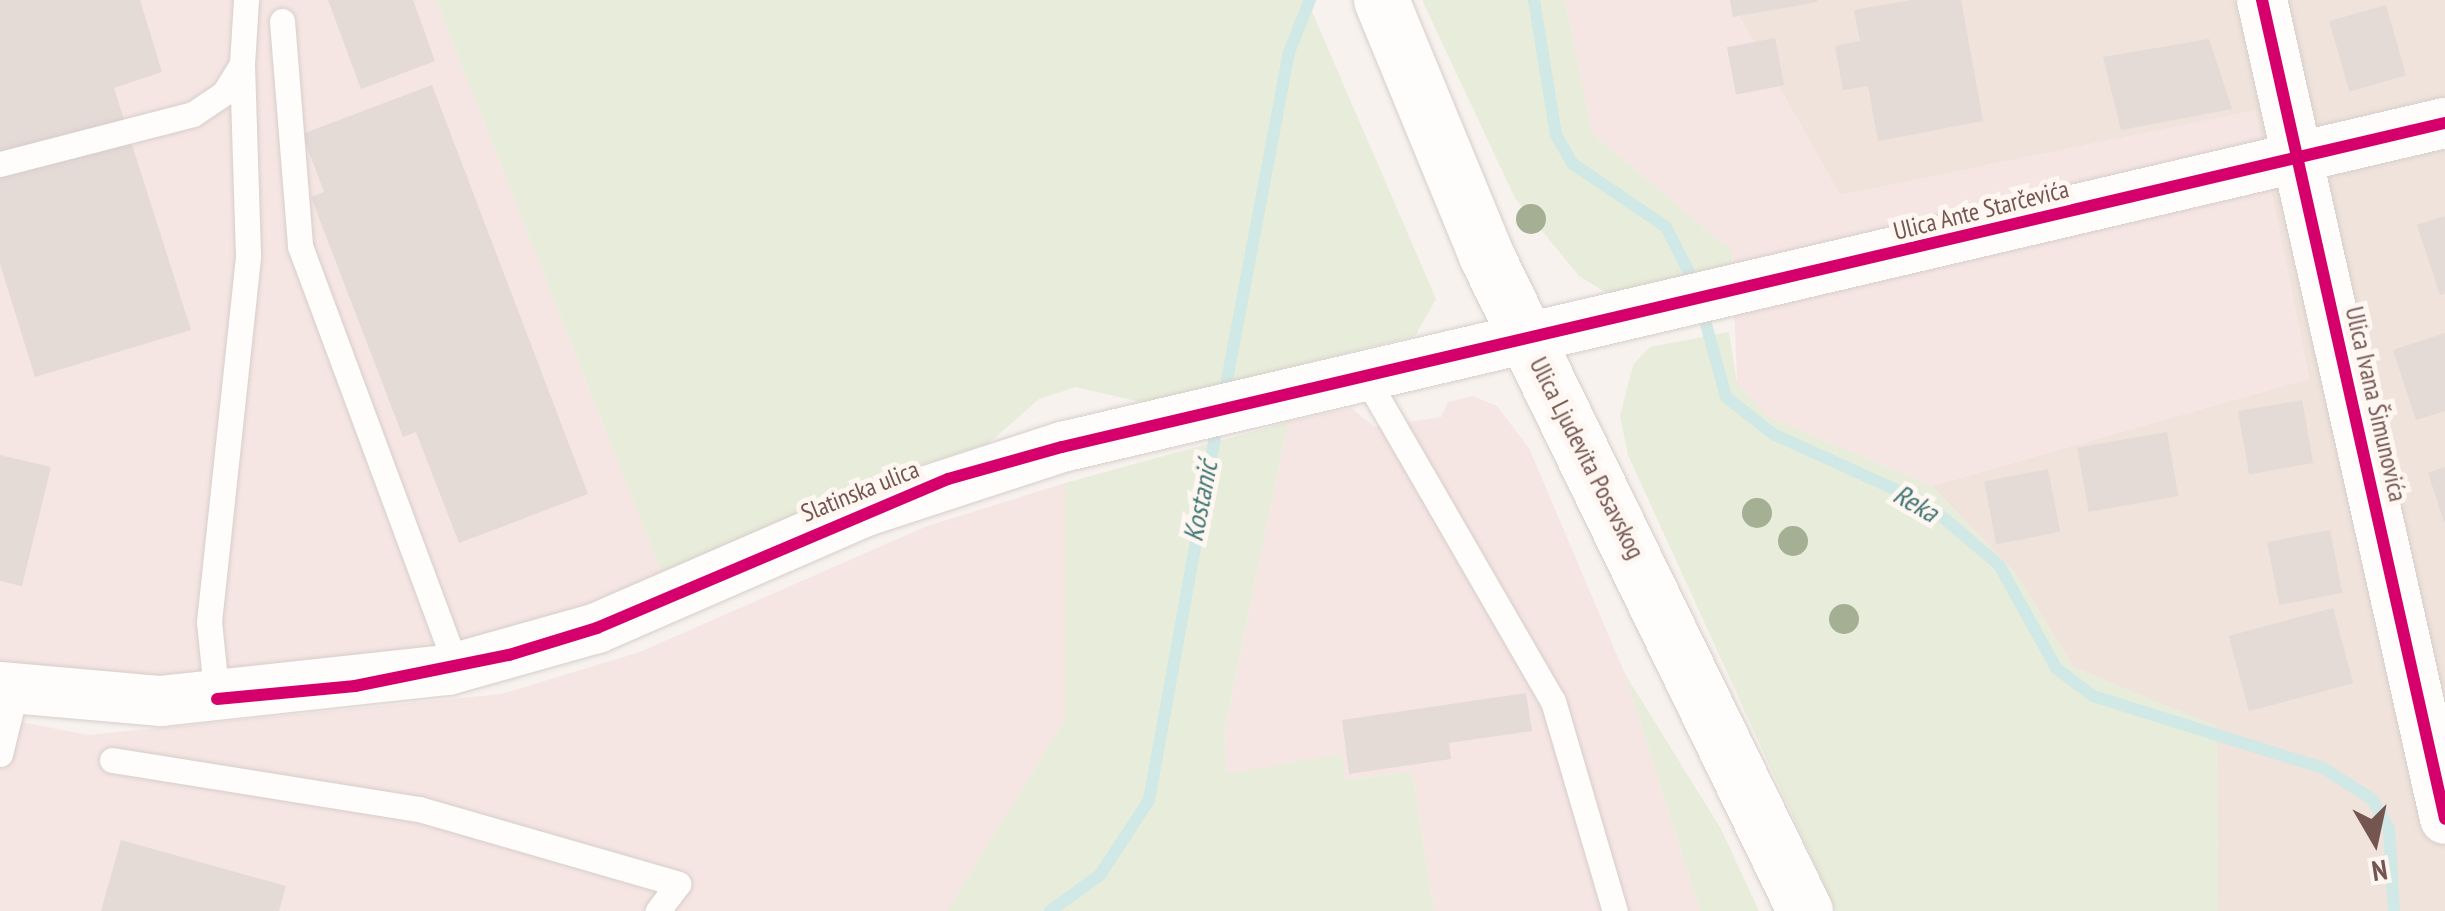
<!DOCTYPE html>
<html>
<head>
<meta charset="utf-8">
<style>
	body { margin:0 }
	#map { position:relative; width:2445px; height:911px; overflow:hidden; background:#f7f2ee; font-family:"PT Sans Narrow",sans-serif }
	div>[style] { position:absolute }
	.residential>* { inset:0; background:#efe3dc }
	.commercial>* { inset:0; background:#f6e6e3 }
	.green>* { inset:0; background:#e8ecda }
	.stream>* { height:12px; margin:-6px; padding:0 6px; transform-origin:6px; border-radius:6px; background:#d0e8e6 }
	.building>* { inset:0; background:#e4dad6; transform-origin:0 0 }
	.roads { filter:drop-shadow(0 0 2px #d6ceca) drop-shadow(0 0 2px #d6ceca) }
	.lane>* { height:25px; margin:-12.5px; padding:0 12.5px; transform-origin:12.5px; border-radius:12.5px; background:#fefdfc }
	.street>* { height:50px; margin:-25px; padding:0 25px; transform-origin:25px; border-radius:25px; background:#fefdfc }
	.secondary>* { height:55px; margin:-27.5px; padding:0 27.5px; transform-origin:27.5px; border-radius:27.5px; background:#fefdfc }
	.cycleway>* { height:12px; margin:-6px; padding:0 6px; transform-origin:6px; border-radius:6px; background:#d6006c }
	.trees>* { width:30px; height:30px; margin:-15px; border-radius:50%; background:#a4af93 }
	span { translate:-50% -50%; white-space:nowrap; text-align:center; line-height:1.15; -webkit-text-stroke:10px #fef6f1; paint-order:stroke }
	.street-label { font-size:25px; color:#74554f }
	.water-label { font-size:28px; color:#437876; font-style:italic }
	.north { position:absolute; left:2325px; top:791px; width:100px; height:100px; -webkit-text-stroke:8px #fef6f1; paint-order:stroke; rotate:171deg; font-size:28px; font-weight:700; line-height:40px; text-align:center; color:#74554f }
	.north::after { content:''; display:block; margin:auto; width:35px; height:45px; background:#74554f; clip-path:polygon(50% 0,100% 100%,50% 72%,0 100%) }
</style>
</head>
<body>
<div id="map">
	<div class="residential">
		<div style="clip-path:polygon(1730px 0,2445px 0,2445px 911px,2218px 911px,2217px 727px,2073px 667px,2017px 575px,1932px 486px,2309px 378px,2255px 111px,1840px 195px)"></div>
	</div>
	<div class="commercial">
		<div style="clip-path:polygon(0 0,436px 0,663px 576px,499px 641px,147px 683px,0 666px)"></div>
		<div style="clip-path:polygon(1565px 0,1730px 0,1840px 195px,2255px 110px,2309px 379px,1932px 486px,1767px 416px,1737px 383px,1732px 251px,1592px 133px)"></div>
		<div style="clip-path:polygon(1473px 396px,1497px 406px,1529px 448px,1625px 674px,1700px 911px,1434px 911px,1412px 771px,1345px 780px,1342px 755px,1227px 775px,1224px 734px,1288px 422px,1351px 408px,1375px 427px,1441px 417px,1448px 402px)"></div>
		<div style="clip-path:polygon(1065px 483px,1065px 719px,947px 911px,0 911px,0 718px,88px 735px,501px 694px,640px 652px,927px 526px)"></div>
	</div>
	<div class="green">
		<div style="clip-path:polygon(436px 0,1307px 0,1436px 299px,1415px 336px,1145px 403px,1076px 387px,1039px 399px,988px 444px,879px 478px,663px 576px)"></div>
		<div style="clip-path:polygon(1422px 0,1565px 0,1592px 133px,1732px 251px,1732px 269px,1615px 298px,1579px 276px,1515px 198px)"></div>
		<div style="clip-path:polygon(1729px 332px,1737px 383px,1767px 416px,1932px 486px,2017px 575px,2073px 667px,2217px 726px,2218px 911px,1836px 911px,1628px 455px,1620px 416px,1633px 365px,1650px 347px)"></div>
		<div style="clip-path:polygon(1288px 422px,1224px 734px,1227px 774px,1342px 754px,1346px 780px,1412px 771px,1434px 911px,947px 911px,1065px 719px,1065px 483px)"></div>
		<div style="clip-path:polygon(1625px 674px,1721px 829px,1759px 911px,1700px 911px)"></div>
	</div>
	<div class="stream">
		<div style="left:1534px;top:0;width:137px;rotate:80.7deg"></div>
		<div style="left:1556px;top:135px;width:34px;rotate:60deg"></div>
		<div style="left:1573px;top:164px;width:112px;rotate:34.1deg"></div>
		<div style="left:1666px;top:227px;width:66px;rotate:63deg"></div>
		<div style="left:1701px;top:306px;width:94px;rotate:74.6deg"></div>
		<div style="left:1726px;top:397px;width:60px;rotate:38.2deg"></div>
		<div style="left:1773px;top:434px;width:169px;rotate:24.4deg"></div>
		<div style="left:1927px;top:504px;width:94px;rotate:40.3deg"></div>
		<div style="left:1999px;top:565px;width:119px;rotate:60.9deg"></div>
		<div style="left:2057px;top:669px;width:45px;rotate:36.9deg"></div>
		<div style="left:2093px;top:696px;width:241px;rotate:17.4deg"></div>
		<div style="left:2323px;top:768px;width:58px;rotate:32.3deg"></div>
		<div style="left:2372px;top:799px;width:34px;rotate:60deg"></div>
		<div style="left:2389px;top:829px;width:82px;rotate:86.5deg"></div>
		<div style="left:1224px;top:396px;width:350px;rotate:-79.3deg"></div>
		<div style="left:1289px;top:52px;width:56px;rotate:-68deg"></div>
		<div style="left:1050px;top:911px;width:62px;rotate:-35.8deg"></div>
		<div style="left:1100px;top:875px;width:90px;rotate:-56.8deg"></div>
		<div style="left:1149px;top:800px;width:386px;rotate:-79.7deg"></div>
	</div>
	<div class="building">
		<div style="clip-path:polygon(0 0,140px 0,162px 72px,114px 88px,191px 330px,35px 377px,0 264px)"></div>
		<div style="clip-path:polygon(328px 0,413px 0,435px 61px,361px 89px)"></div>
		<div style="clip-path:polygon(1730px 0,1817px 0,1817px 2px,1733px 17px)"></div>
		<div style="clip-path:polygon(1912px 0,1961px 0,1983px 121px,1878px 141px,1868px 86px,1843px 90px,1835px 46px,1860px 41px,1854px 10px)"></div>
		<div style="left:2386px;top:5px;width:73px;height:59px;rotate:74deg"></div>
		<div style="left:1775px;top:38px;width:48px;height:49px;rotate:79deg"></div>
		<div style="clip-path:polygon(2209px 39px,2232px 109px,2121px 130px,2103px 57px)"></div>
		<div style="clip-path:polygon(432px 85px,588px 494px,459px 543px,416px 432px,403px 437px,311px 197px,324px 192px,302px 134px)"></div>
		<div style="clip-path:polygon(2445px 216px,2445px 293px,2440px 295px,2417px 225px)"></div>
		<div style="clip-path:polygon(2445px 333px,2445px 411px,2416px 420px,2393px 350px)"></div>
		<div style="left:2302px;top:400px;width:64px;height:65px;rotate:80deg"></div>
		<div style="left:2167px;top:432px;width:65px;height:91px;rotate:80deg"></div>
		<div style="clip-path:polygon(0 455px,51px 467px,22px 586px,0 581px)"></div>
		<div style="clip-path:polygon(2445px 467px,2445px 522px,2444px 522px,2428px 473px)"></div>
		<div style="left:2048px;top:469px;width:64px;height:65px;rotate:79deg"></div>
		<div style="left:2330px;top:530px;width:64px;height:64px;rotate:79deg"></div>
		<div style="left:2333px;top:608px;width:78px;height:108px;rotate:75deg"></div>
		<div style="clip-path:polygon(1526px 693px,1532px 731px,1449px 743px,1451px 759px,1349px 774px,1342px 720px)"></div>
		<div style="clip-path:polygon(121px 840px,286px 886px,279px 911px,101px 911px)"></div>
	</div>
	<div class="roads">
		<div class="lane">
			<div style="left:282px;top:21px;width:226px;rotate:85.4deg"></div>
			<div style="left:300px;top:246px;width:450px;rotate:69.6deg"></div>
			<div style="left:0;top:164px;width:199px;rotate:-14.5deg"></div>
			<div style="left:193px;top:114px;width:37px;rotate:-34deg"></div>
			<div style="left:224px;top:93px;width:34px;rotate:-58deg"></div>
			<div style="left:242px;top:64px;width:64px;rotate:-86.4deg"></div>
			<div style="left:1365px;top:376px;width:375px;rotate:60deg"></div>
			<div style="left:1553px;top:701px;width:219px;rotate:73.6deg"></div>
			<div style="left:217px;top:699px;width:77px;rotate:-95.9deg"></div>
			<div style="left:209px;top:622px;width:369px;rotate:-83.9deg"></div>
			<div style="left:248px;top:255px;width:191px;rotate:-91.8deg"></div>
			<div style="left:0;top:754px;width:67px;rotate:-76.2deg"></div>
			<div style="left:112px;top:760px;width:311px;rotate:9.1deg"></div>
			<div style="left:419px;top:809px;width:270px;rotate:16.1deg"></div>
			<div style="left:678px;top:884px;width:34px;rotate:127deg"></div>
		</div>
		<div class="street">
			<div style="left:2262px;top:0;width:839px;rotate:77.4deg"></div>
			<div style="left:0;top:687px;width:162px;rotate:5deg"></div>
			<div style="left:161px;top:701px;width:289px;rotate:-6.2deg"></div>
			<div style="left:448px;top:670px;width:155px;rotate:-15.7deg"></div>
			<div style="left:597px;top:628px;width:293px;rotate:-23.5deg"></div>
			<div style="left:866px;top:511px;width:206px;rotate:-18.1deg"></div>
			<div style="left:1062px;top:447px;width:1420px;rotate:-13.19deg"></div>
		</div>
		<div class="secondary">
			<div style="left:1381px;top:0;width:276px;rotate:67.6deg"></div>
			<div style="left:1486px;top:255px;width:729px;rotate:64.07deg"></div>
		</div>
	</div>
	<div class="cycleway">
		<div style="left:2262px;top:0;width:839px;rotate:77.4deg"></div>
		<div style="left:217px;top:699px;width:139px;rotate:-5.4deg"></div>
		<div style="left:355px;top:686px;width:157px;rotate:-11.4deg"></div>
		<div style="left:509px;top:655px;width:92px;rotate:-17.1deg"></div>
		<div style="left:597px;top:628px;width:381px;rotate:-23deg"></div>
		<div style="left:948px;top:479px;width:118px;rotate:-15.7deg"></div>
		<div style="left:1062px;top:447px;width:1420px;rotate:-13.19deg"></div>
	</div>
	<div class="trees">
		<div style="left:1531px;top:219px"></div>
		<div style="left:1757px;top:513px"></div>
		<div style="left:1793px;top:541px"></div>
		<div style="left:1844px;top:619px"></div>
	</div>
	<div class="street-label">
		<span style="left:1981px;top:210px;rotate:-14deg">Ulica Ante Starčevića</span>
		<span style="left:2376px;top:404px;rotate:77deg">Ulica Ivana Šimunovića</span>
		<span style="left:1587px;top:458px;rotate:63deg">Ulica Ljudevita Posavskog</span>
		<span style="left:860px;top:491px;rotate:-22deg">Slatinska ulica</span>
	</div>
	<div class="water-label">
		<span style="left:1200px;top:501px;rotate:-79deg">Kostanić</span>
		<span style="left:1916px;top:503px;rotate:30deg">Reka</span>
	</div>
	<div class="north">N</div>
</div>
</body>
</html>
